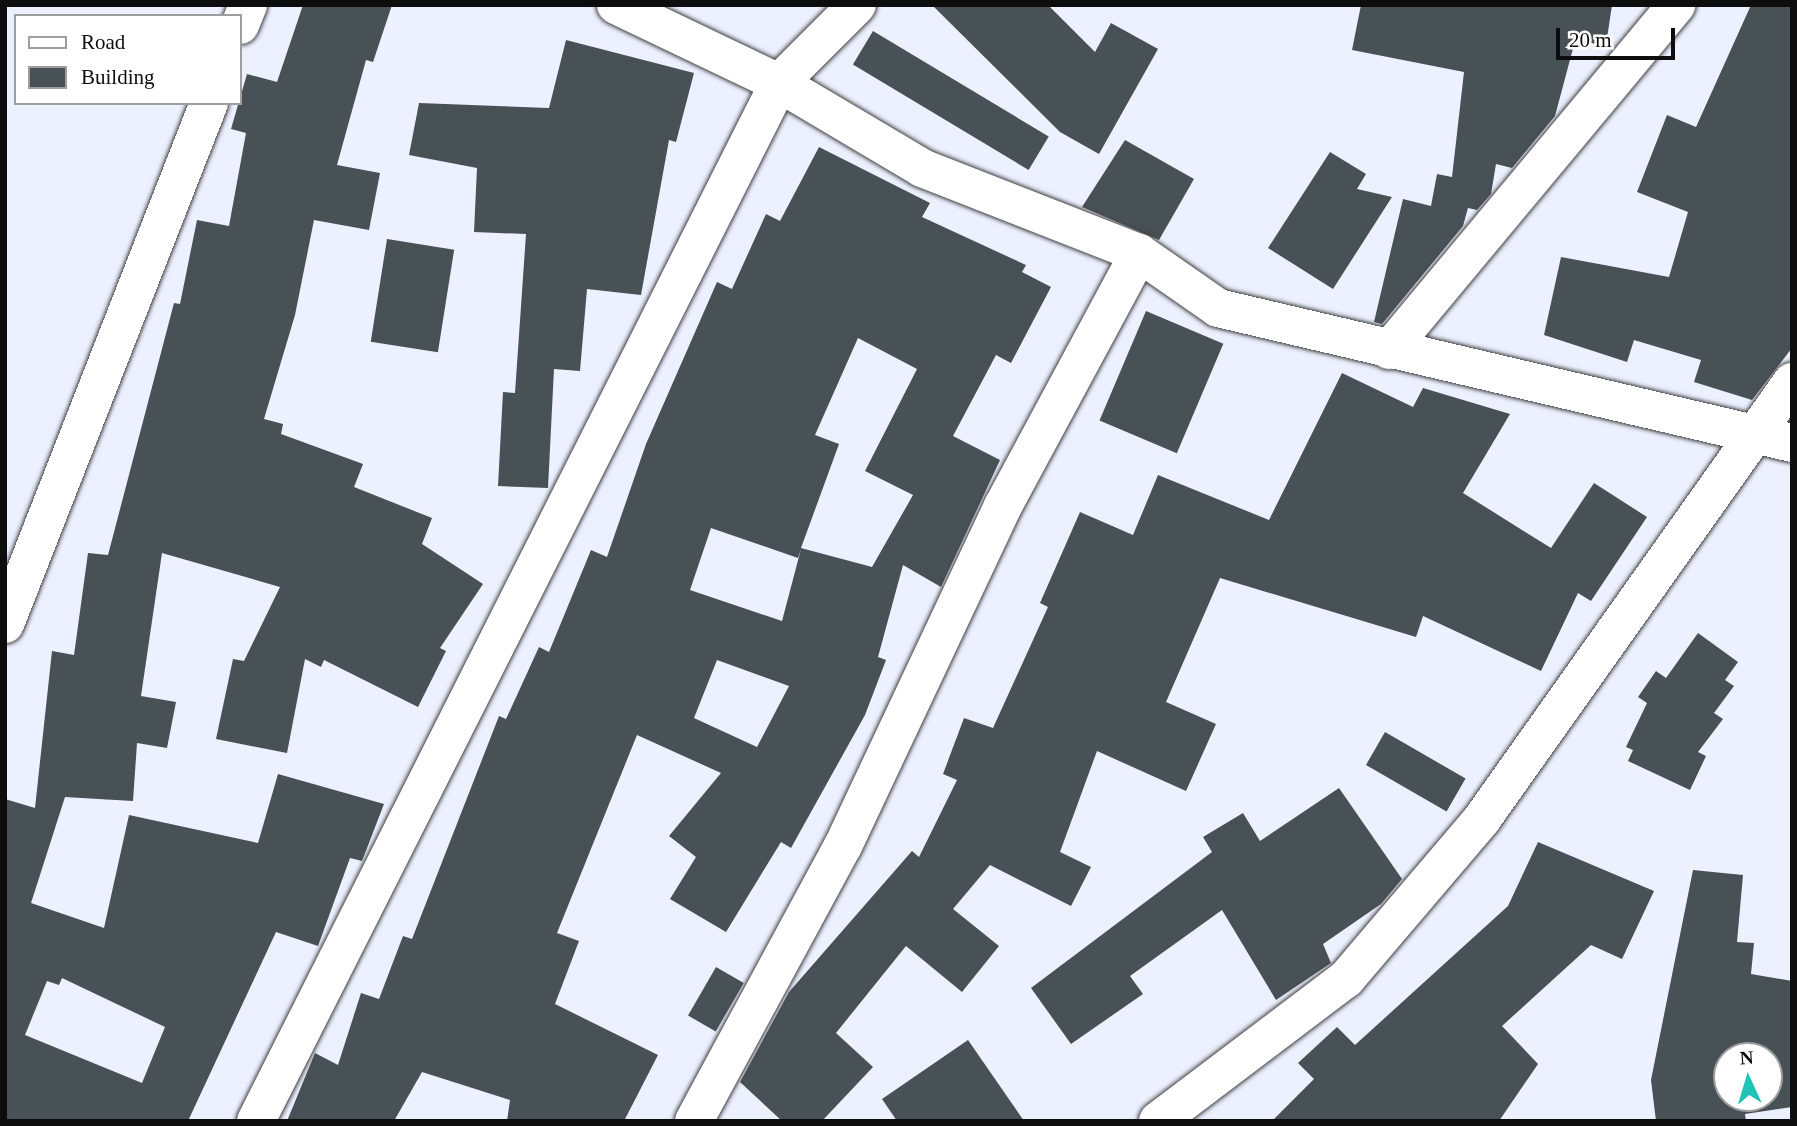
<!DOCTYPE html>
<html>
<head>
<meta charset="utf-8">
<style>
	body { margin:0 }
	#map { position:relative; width:1797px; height:1126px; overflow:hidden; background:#ecf0ff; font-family:Georgia,serif }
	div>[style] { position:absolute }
	.building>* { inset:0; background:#485156; transform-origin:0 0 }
	.roads { filter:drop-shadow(0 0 2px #404040) drop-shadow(0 0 2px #404040) }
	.minor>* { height:38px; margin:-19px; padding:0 19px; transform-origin:19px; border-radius:19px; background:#fff }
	span { translate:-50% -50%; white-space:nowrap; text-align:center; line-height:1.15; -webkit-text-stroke:7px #fff; paint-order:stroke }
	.frame { position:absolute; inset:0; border:7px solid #0d0d0d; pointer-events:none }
	.legend { position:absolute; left:14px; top:14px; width:228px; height:91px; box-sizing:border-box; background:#fff; border:2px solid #9e9e9e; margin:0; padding:9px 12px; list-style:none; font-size:21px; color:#0d0d0d }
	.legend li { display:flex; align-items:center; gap:14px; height:35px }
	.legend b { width:35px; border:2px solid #9e9e9e }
	.north { position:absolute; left:1713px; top:1042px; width:70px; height:70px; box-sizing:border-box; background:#fff; border:2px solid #9e9e9e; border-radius:50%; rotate:356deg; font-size:19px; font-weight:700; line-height:28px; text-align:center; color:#0d0d0d }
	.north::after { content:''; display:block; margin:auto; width:24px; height:32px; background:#1fc3b7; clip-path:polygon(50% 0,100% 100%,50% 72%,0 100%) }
	.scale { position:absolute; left:1556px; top:28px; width:119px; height:32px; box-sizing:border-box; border:4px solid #0d0d0d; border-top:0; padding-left:9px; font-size:21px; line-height:24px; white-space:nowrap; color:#0d0d0d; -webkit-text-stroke:5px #fff; paint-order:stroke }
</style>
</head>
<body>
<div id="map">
	<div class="building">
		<div style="clip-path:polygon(evenodd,303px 5px,392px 5px,373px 62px,366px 60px,337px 165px,380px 173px,369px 230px,314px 220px,295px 315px,264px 419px,283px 424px,281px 434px,363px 464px,354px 487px,432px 518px,422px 544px,483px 584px,440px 648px,446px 651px,418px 707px,324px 660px,321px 667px,305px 659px,287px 753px,216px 739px,233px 659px,244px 661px,280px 587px,162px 553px,141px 696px,176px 702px,167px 748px,137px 743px,133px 801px,65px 797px,31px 903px,104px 928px,129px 815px,258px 843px,278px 774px,384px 804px,362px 861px,350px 858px,318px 946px,276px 932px,188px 1121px,5px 1121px,5px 799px,35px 808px,52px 651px,74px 655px,88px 553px,108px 555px,174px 303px,180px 304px,197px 220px,229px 226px,246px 133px,231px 129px,247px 74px,277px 82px,303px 5px,62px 978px,165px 1027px,142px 1083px,25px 1035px,47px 981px,59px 985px,62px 978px)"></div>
		<div style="clip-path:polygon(932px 5px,1048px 5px,1095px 52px,1111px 23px,1158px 49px,1099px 154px,1060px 132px)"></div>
		<div style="clip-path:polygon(1361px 5px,1612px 5px,1606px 45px,1575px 41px,1555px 116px,1512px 168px,1496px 164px,1491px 194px,1477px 210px,1468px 208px,1463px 226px,1382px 324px,1374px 322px,1403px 199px,1431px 206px,1437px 174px,1452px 177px,1464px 72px,1352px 50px)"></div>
		<div style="clip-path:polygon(1751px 5px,1792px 5px,1792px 348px,1752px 400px,1694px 382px,1701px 360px,1634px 340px,1627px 362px,1544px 335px,1561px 257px,1669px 277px,1688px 212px,1637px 192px,1667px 115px,1696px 127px)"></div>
		<div style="left:873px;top:31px;width:205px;height:39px;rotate:31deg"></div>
		<div style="clip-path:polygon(566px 40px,694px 73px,676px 142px,669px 140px,641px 295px,587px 289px,580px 371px,554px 369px,548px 488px,498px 486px,503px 392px,515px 393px,526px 234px,474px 232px,477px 168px,409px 155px,419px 103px,549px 108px)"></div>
		<div style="clip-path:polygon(1125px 140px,1194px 179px,1159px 240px,1082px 207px)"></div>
		<div style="clip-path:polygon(evenodd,819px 147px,930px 203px,922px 217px,1026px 265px,1022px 272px,1051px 287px,1011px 363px,996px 355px,953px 436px,1000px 460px,941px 587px,903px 565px,878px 657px,886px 660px,865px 715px,791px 848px,781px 842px,726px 932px,670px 899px,696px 857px,669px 836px,721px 773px,637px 735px,557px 933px,579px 941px,555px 1004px,658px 1055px,624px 1121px,507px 1121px,510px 1100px,422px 1072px,394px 1121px,287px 1121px,315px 1053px,338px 1065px,361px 993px,379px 999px,403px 936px,412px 939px,499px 716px,506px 719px,539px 647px,549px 652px,591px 550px,607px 557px,646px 444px,717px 282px,732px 289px,766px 214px,780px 221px,819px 147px,858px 338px,917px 369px,865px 471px,913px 495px,872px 567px,801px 548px,839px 444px,815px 435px,858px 338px,819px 147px,711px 528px,798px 558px,801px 549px,782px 621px,690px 590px,711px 528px,819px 147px,717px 660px,789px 686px,757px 747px,694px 718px,717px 660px)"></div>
		<div style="clip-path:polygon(1330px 152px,1366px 174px,1357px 189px,1392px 197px,1333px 289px,1268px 248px)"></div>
		<div style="left:387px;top:239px;width:68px;height:104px;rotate:9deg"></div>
		<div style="left:1146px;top:311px;width:84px;height:119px;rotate:23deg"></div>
		<div style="clip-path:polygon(1342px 373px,1413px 407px,1423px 388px,1510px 414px,1463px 493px,1551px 548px,1594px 483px,1647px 517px,1591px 601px,1578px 593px,1541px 671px,1423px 616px,1416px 637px,1220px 578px,1166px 702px,1216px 724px,1186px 791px,1097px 751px,1060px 852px,1091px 867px,1071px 906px,990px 865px,953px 909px,999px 946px,962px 992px,906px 946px,836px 1033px,873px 1067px,822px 1121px,782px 1121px,740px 1082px,789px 992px,912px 851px,919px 857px,957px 780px,943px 774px,964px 718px,993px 728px,1048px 607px,1040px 603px,1080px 512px,1133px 535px,1158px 475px,1269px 520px)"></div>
		<div style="clip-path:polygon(1698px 633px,1738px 662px,1725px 680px,1734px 686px,1714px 713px,1723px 719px,1698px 752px,1706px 756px,1690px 790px,1628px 761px,1633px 750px,1626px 747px,1647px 703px,1638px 697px,1656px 671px,1666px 678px)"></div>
		<div style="left:1385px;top:732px;width:93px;height:38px;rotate:30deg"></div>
		<div style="clip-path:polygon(1339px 788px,1402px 879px,1381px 904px,1323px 944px,1331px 963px,1276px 1000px,1222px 910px,1130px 976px,1143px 994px,1071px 1044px,1031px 988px,1212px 852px,1203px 837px,1243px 813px,1260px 841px)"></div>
		<div style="clip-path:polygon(1538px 842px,1654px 891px,1622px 959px,1591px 945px,1502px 1026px,1538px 1064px,1499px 1121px,1272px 1121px,1314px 1079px,1298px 1063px,1337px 1027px,1355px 1045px,1508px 906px)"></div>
		<div style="clip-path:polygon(evenodd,1693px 870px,1743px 875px,1737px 942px,1754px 943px,1751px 974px,1792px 981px,1792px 1107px,1745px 1114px,1746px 1121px,1656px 1121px,1651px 1080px,1693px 870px,1727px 1056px,1769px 1056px,1769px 1098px,1727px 1098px,1727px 1056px)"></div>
		<div style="left:716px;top:967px;width:32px;height:56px;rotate:30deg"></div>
		<div style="clip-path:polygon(968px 1040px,1024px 1121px,897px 1121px,882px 1099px)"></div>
	</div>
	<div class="roads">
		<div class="minor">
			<div style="left:616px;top:5px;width:181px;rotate:25.6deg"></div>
			<div style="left:779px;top:83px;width:166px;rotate:30.7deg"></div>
			<div style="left:922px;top:168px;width:233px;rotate:21.4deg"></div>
			<div style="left:1139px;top:253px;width:96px;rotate:34.8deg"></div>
			<div style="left:1218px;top:308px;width:590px;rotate:13.23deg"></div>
			<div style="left:240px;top:25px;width:22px;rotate:-68deg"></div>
			<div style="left:1389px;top:350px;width:449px;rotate:-50.2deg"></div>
			<div style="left:5px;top:624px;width:560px;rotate:-68.62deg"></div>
			<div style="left:256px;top:1121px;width:1162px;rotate:-63.26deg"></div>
			<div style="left:779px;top:83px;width:110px;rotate:-45deg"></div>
			<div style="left:694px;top:1121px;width:313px;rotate:-61.6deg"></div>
			<div style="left:843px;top:846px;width:376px;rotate:-64.8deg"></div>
			<div style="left:1003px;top:506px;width:287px;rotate:-61.7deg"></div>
			<div style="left:1158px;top:1121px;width:236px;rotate:-37.1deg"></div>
			<div style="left:1346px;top:979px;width:210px;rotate:-49.6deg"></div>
			<div style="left:1482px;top:819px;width:536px;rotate:-54.65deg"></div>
		</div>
	</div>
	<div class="frame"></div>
	<ul class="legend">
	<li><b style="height:9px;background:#fff"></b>Road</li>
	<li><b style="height:19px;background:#485156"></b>Building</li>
	</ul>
	<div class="north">N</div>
	<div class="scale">20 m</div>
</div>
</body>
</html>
